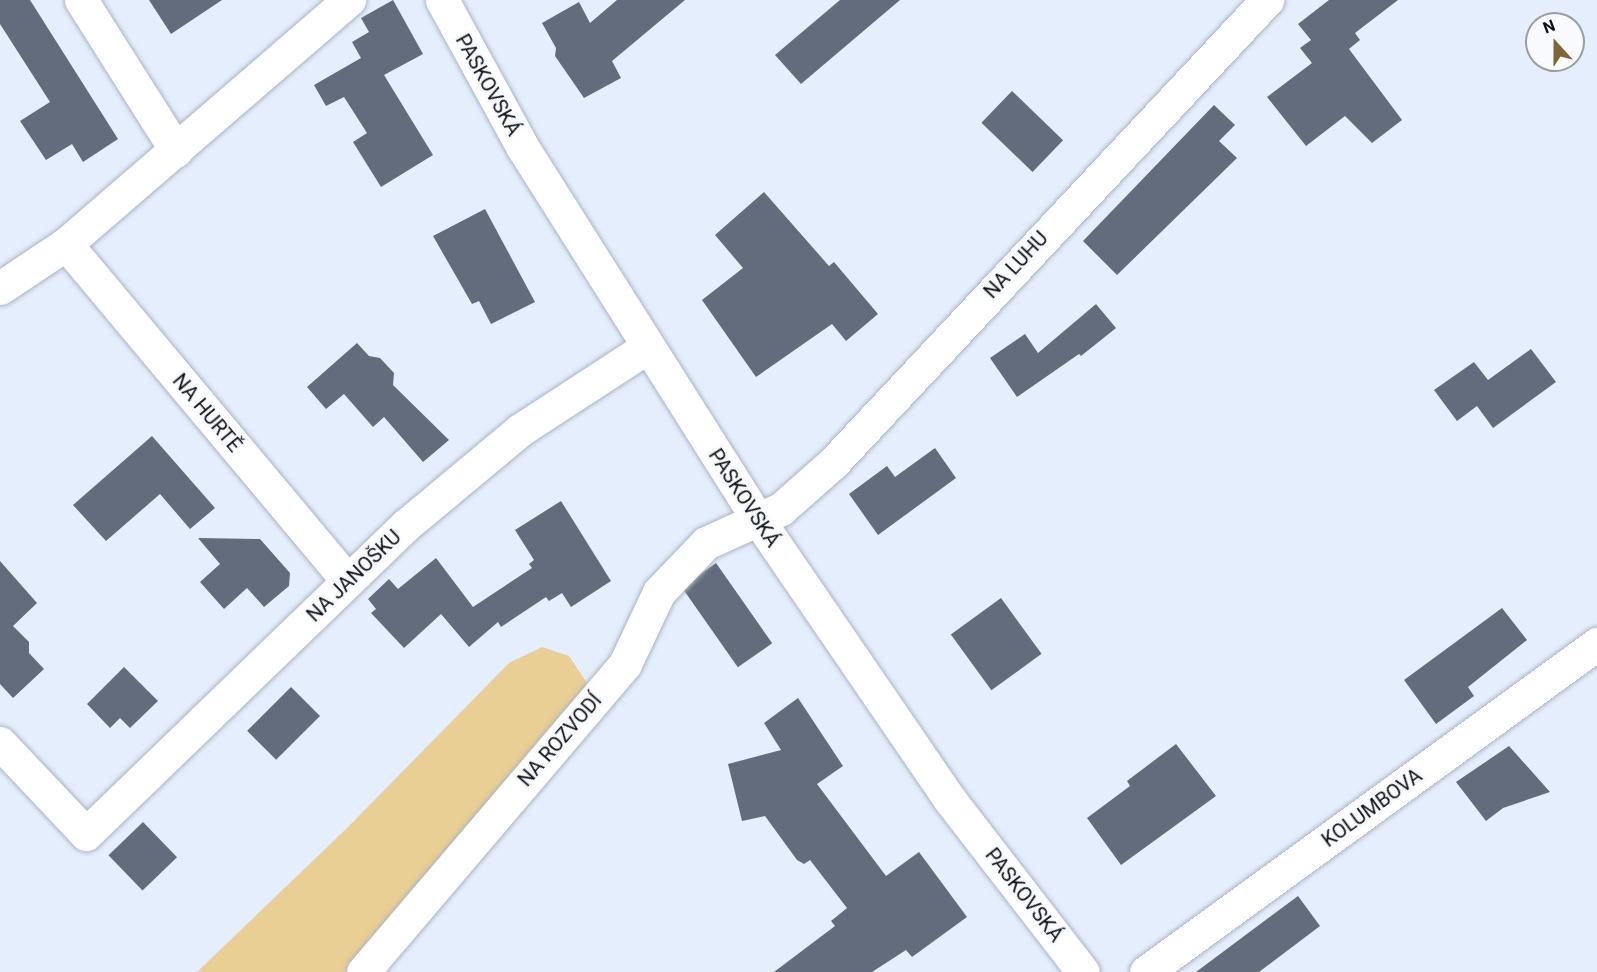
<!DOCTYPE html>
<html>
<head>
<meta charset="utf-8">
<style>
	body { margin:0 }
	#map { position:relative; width:1597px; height:972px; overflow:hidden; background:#e5eefd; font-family:Roboto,sans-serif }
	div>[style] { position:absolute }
	.green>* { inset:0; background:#e9cf93 }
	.building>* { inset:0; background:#626c7c; transform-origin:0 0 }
	.roads { filter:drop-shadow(0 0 2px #a9b3c5) drop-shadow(0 0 2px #a9b3c5) }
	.minor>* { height:33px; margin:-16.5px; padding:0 16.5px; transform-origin:16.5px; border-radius:16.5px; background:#fff }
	span { translate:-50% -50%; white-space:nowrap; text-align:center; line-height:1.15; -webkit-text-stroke:6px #f8fafe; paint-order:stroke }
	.street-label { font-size:20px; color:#0d1117 }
	.north { position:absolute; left:1525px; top:12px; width:60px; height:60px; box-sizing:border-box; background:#f8fafe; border:2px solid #9a9da2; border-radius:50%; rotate:339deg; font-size:16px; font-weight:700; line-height:24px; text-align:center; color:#0d1117 }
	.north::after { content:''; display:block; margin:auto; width:21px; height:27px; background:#7b6635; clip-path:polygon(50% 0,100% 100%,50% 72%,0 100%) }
</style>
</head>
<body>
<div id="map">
	<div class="green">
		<div style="clip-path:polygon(542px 647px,569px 656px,593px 692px,345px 972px,197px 972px,346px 829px,509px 663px)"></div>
	</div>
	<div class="building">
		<div style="clip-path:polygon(0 0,30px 0,118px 139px,83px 162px,72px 144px,46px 160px,20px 121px,50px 102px,0 24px)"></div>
		<div style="clip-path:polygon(149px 0,222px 0,171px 34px)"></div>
		<div style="clip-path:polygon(393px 0,423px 54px,384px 75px,433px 155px,381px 187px,353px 142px,367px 133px,344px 97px,326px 106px,314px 85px,361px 58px,352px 42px,369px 32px,361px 18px)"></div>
		<div style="clip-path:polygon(617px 0,685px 0,612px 61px,621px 78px,584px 98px,555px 56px,556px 48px,542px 23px,579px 2px,590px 23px)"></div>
		<div style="clip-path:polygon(840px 0,900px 0,801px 84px,775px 55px)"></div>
		<div style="clip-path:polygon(1329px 0,1398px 0,1355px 33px,1360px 40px,1349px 49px,1402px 120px,1372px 143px,1345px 116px,1306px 146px,1267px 97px,1312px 63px,1300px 48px,1311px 40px,1298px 24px)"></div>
		<div style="left:1012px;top:91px;width:71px;height:44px;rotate:44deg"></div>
		<div style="clip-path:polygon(1214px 105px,1235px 125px,1219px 141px,1237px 158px,1117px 275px,1083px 241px)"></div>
		<div style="clip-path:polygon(764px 192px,829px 266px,834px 262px,878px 314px,846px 341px,832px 324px,756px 377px,702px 300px,743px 268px,715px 235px)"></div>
		<div style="clip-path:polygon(485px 209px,535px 302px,491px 324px,479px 301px,472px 304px,433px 236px)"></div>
		<div style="clip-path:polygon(1096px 304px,1116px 328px,1081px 356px,1079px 354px,1017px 397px,990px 358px,1025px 334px,1038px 353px)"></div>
		<div style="clip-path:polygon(357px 343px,369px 356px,380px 358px,394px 373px,393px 385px,449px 440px,423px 462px,384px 417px,373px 427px,344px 394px,326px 409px,307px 387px)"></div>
		<div style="clip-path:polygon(1531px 349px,1556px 382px,1493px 428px,1477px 406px,1457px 421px,1434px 390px,1474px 362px,1488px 380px)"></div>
		<div style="clip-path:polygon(152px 436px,215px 508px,190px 529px,160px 494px,106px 541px,73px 505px)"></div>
		<div style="clip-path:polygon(935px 448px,956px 478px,878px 535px,849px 494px,887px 466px,895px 477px)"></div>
		<div style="clip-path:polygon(561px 501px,611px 581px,571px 607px,562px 593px,549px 601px,546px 597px,501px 627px,498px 622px,469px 647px,441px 614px,404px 648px,371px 613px,376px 609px,368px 599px,389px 579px,398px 589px,436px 558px,473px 607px,532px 568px,529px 564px,534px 560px,515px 530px)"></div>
		<div style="clip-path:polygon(198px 538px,260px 539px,290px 573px,289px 586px,264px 607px,247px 588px,224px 609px,200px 582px,220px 564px)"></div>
		<div style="clip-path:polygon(0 561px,37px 603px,13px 626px,29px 642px,29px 653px,44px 669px,13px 698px,0 684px)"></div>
		<div style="left:716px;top:563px;width:98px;height:42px;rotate:55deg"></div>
		<div style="left:1001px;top:598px;width:69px;height:62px;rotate:54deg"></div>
		<div style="clip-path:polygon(1502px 608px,1527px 640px,1468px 687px,1474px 696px,1436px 724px,1404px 680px)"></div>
		<div style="clip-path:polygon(124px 667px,158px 701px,130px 728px,120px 718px,110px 728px,87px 704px)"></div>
		<div style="left:291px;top:687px;width:41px;height:62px;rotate:45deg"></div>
		<div style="clip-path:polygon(798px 698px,843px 766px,817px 784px,886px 876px,919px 852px,967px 917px,912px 957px,906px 950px,872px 972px,774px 972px,835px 926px,831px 921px,847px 908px,810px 860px,804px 864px,797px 860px,765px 816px,742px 821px,728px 764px,781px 750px,764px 723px)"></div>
		<div style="clip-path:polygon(1176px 744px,1216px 796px,1121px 865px,1087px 818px,1130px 786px,1127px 781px)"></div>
		<div style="clip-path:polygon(1509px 746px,1550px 792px,1503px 808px,1486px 821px,1456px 782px)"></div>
		<div style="left:143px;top:822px;width:49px;height:48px;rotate:46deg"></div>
		<div style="clip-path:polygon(1298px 896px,1320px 926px,1259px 972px,1196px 972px)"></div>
	</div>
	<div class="roads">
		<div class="minor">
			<div style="left:81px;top:0;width:178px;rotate:57.7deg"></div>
			<div style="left:442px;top:0;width:169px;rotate:61.3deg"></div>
			<div style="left:523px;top:148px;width:438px;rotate:57.7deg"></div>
			<div style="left:757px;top:518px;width:342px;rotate:55.6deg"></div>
			<div style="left:950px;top:800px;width:217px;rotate:52.3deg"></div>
			<div style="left:66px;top:244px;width:439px;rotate:50.1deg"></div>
			<div style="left:0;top:288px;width:79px;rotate:-33.7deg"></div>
			<div style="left:66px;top:244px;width:374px;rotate:-40.8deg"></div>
			<div style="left:0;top:743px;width:125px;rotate:46.6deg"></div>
			<div style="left:86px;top:834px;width:445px;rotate:-44deg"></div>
			<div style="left:406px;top:525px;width:148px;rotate:-39.8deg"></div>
			<div style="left:520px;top:430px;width:150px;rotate:-33.1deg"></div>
			<div style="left:363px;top:972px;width:404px;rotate:-49.6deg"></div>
			<div style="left:625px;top:664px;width:80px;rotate:-64.7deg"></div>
			<div style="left:659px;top:592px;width:68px;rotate:-46.2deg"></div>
			<div style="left:706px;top:543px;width:82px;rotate:-24.4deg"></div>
			<div style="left:781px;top:509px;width:69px;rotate:-41.5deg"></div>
			<div style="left:833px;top:463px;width:635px;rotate:-46.85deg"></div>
			<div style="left:1146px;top:972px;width:558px;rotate:-36.03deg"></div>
		</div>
	</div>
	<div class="street-label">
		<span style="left:488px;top:85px;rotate:61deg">PASKOVSKÁ</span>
		<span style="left:1016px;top:265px;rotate:-47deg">NA LUHU</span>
		<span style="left:207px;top:413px;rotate:50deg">NA HURTĚ</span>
		<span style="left:744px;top:498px;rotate:57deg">PASKOVSKÁ</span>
		<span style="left:354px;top:576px;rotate:-44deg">NA JANOŠKU</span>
		<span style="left:560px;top:740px;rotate:-49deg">NA ROZVODÍ</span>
		<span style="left:1372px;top:808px;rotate:-36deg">KOLUMBOVA</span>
		<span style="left:1024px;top:895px;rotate:52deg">PASKOVSKÁ</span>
	</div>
	<div class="north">N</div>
</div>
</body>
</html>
